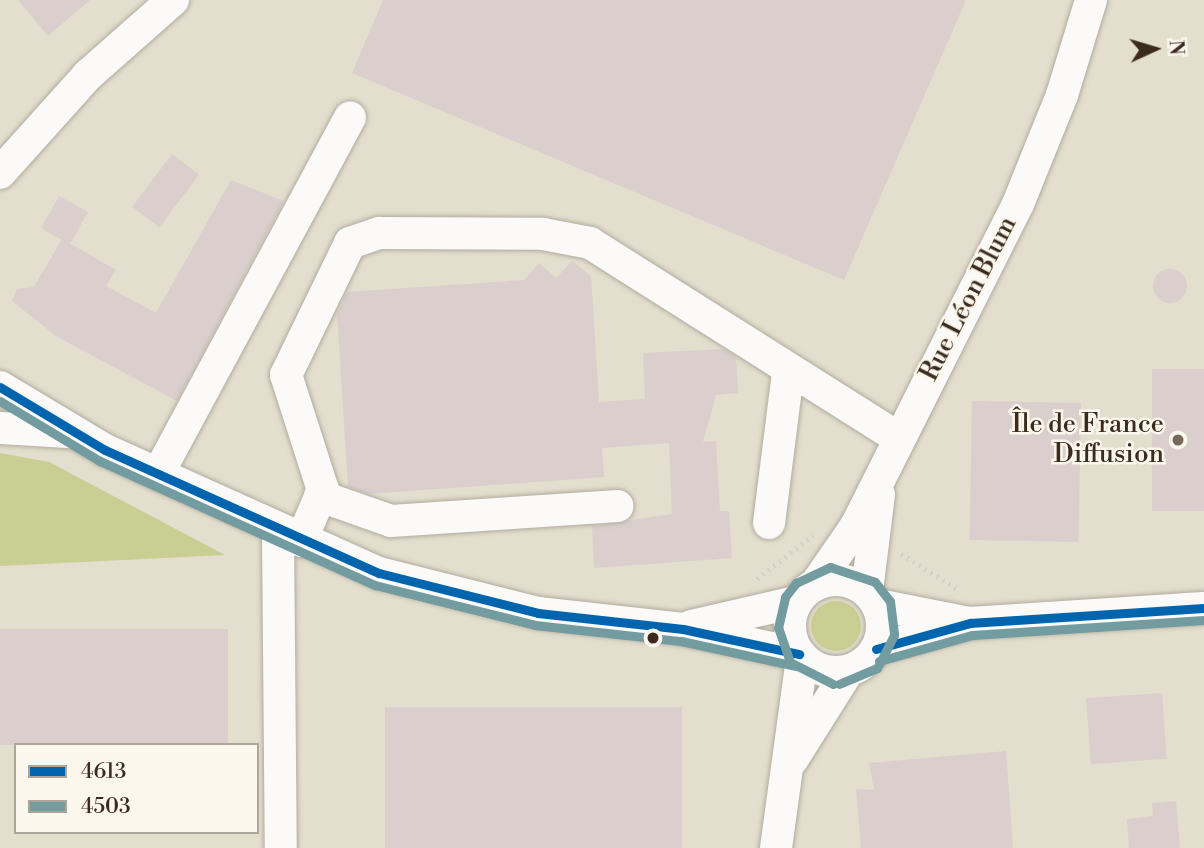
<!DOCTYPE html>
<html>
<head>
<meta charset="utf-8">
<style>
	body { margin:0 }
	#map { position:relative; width:1204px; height:848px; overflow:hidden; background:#e3decd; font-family:"Libre Bodoni",serif }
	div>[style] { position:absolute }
	.green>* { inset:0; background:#c9ce92 }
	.round { border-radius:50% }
	.building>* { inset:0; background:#dacfcc; transform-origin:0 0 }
	.path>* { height:4.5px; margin-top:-2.25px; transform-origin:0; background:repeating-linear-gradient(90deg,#d2d0cb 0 2px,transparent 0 7px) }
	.roads { filter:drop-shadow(0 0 2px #b1aca0) drop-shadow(0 0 2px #b1aca0) }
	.minor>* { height:32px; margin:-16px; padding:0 16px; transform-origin:16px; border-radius:16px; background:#fbfaf8 }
	.minor>.ring { margin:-16px; padding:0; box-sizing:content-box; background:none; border:32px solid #fbfaf8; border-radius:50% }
	.bus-1>* { height:9px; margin:-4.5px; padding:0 4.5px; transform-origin:4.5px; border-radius:4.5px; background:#0065ae }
	.bus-2>* { height:9px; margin:-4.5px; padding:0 4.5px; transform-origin:4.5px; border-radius:4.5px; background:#739ca0 }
	.dots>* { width:19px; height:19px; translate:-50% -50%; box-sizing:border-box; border:4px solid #fbf7ec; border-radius:50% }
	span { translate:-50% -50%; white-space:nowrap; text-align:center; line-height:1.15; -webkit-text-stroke:5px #fbf7ec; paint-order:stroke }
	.street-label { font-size:26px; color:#3b2a1e }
	.poi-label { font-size:26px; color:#3b2a1e }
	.right { translate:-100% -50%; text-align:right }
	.legend { position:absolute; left:14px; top:743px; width:245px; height:91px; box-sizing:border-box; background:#fbf7ec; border:2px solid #aea59a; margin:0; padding:9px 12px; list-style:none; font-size:21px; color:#3b2a1e }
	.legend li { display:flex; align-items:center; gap:14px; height:35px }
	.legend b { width:35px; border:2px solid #aea59a }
	.north { position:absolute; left:1120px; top:14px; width:70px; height:70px; -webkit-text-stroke:5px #fbf7ec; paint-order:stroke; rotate:86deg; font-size:19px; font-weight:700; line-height:28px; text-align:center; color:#3b2a1e }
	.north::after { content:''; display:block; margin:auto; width:24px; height:32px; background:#3b2a1e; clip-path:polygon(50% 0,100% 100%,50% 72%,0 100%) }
</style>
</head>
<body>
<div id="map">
	<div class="green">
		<div style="clip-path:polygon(0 453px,49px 462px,225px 555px,0 566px)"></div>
		<div class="round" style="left:811px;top:601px;width:50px;height:50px"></div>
	</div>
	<div class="building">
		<div style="clip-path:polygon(18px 0,90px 0,48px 36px)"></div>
		<div style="clip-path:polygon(383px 0,966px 0,844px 280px,352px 73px)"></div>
		<div style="left:172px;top:154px;width:34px;height:66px;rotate:37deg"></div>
		<div style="clip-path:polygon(231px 180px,284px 201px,177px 401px,56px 336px,12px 301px,17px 289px,34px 287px,62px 239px,116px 270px,106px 286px,156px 313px)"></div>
		<div style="left:59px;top:196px;width:33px;height:37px;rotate:29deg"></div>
		<div style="clip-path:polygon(572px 261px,591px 276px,599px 402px,645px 399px,643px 353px,723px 349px,736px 357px,738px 393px,716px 395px,703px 442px,716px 441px,720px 511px,729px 511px,732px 558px,594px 568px,592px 526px,672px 514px,669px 443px,602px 448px,604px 477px,368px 494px,348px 487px,337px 313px,347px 292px,524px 280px,539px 263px,556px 278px)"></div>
		<div class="round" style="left:1153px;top:269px;width:34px;height:34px"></div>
		<div style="left:1152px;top:369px;width:52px;height:142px"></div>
		<div style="left:972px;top:401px;width:109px;height:139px;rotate:1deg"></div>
		<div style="left:228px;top:629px;width:116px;height:228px;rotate:90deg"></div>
		<div style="left:1162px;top:693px;width:66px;height:76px;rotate:86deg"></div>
		<div style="left:682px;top:707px;width:141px;height:297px;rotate:90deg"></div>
		<div style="clip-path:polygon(1006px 751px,1013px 848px,861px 848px,856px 789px,874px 790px,869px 763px)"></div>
		<div style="clip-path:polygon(1176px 801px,1180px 848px,1129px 848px,1127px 819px,1153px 816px,1152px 803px)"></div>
	</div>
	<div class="path">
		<div style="left:901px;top:554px;width:65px;rotate:31.7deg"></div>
		<div style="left:757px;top:579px;width:71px;rotate:-38.2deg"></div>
	</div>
	<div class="roads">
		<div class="minor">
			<div style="left:0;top:173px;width:130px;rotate:-48.1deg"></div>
			<div style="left:87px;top:76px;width:115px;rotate:-41.5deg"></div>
			<div style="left:0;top:387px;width:122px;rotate:31deg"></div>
			<div style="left:105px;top:450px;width:300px;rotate:24.2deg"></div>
			<div style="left:379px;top:573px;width:164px;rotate:14.1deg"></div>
			<div style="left:538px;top:613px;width:146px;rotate:6.3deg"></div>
			<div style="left:683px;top:629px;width:119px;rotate:12.2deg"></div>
			<div style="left:0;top:428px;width:68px;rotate:3.4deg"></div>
			<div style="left:158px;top:474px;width:405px;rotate:-61.7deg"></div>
			<div style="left:320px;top:496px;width:75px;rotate:19.4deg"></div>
			<div style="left:391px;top:521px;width:227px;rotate:-3.8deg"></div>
			<div style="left:769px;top:523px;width:152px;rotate:-82.8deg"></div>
			<div style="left:278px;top:531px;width:317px;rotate:89.5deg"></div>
			<div style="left:301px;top:541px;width:56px;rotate:-66.7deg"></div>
			<div style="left:323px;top:490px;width:121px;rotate:-107.8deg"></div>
			<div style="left:286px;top:375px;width:147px;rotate:-64.1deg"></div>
			<div style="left:350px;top:243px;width:31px;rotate:-19deg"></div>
			<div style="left:379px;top:233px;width:164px;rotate:0.3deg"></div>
			<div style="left:543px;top:234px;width:48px;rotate:10.8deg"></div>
			<div style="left:590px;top:243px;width:365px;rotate:32.3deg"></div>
			<div class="ring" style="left:790px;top:580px;width:60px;height:60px"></div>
			<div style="left:816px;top:584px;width:70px;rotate:-55.4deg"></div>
			<div style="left:856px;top:526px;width:360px;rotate:-63.3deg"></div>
			<div style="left:1018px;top:204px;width:118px;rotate:-68deg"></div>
			<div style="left:1062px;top:95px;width:99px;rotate:-73deg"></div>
			<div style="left:867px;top:591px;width:97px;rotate:-82.9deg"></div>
			<div style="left:878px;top:605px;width:94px;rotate:11.1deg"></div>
			<div style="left:691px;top:626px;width:108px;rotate:-12.9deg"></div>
			<div style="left:876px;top:649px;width:98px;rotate:-15.5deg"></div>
			<div style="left:970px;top:623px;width:234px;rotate:-3.7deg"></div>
			<div style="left:792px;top:760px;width:105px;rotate:-57.8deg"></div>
			<div style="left:776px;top:848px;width:193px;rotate:-82.2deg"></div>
		</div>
	</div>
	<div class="bus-1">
		<div style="left:0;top:387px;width:122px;rotate:31deg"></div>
		<div style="left:105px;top:450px;width:300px;rotate:24.2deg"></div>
		<div style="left:379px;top:573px;width:164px;rotate:14.1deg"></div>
		<div style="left:538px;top:613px;width:146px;rotate:6.3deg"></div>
		<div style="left:683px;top:629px;width:119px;rotate:12.2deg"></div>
		<div style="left:876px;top:649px;width:98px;rotate:-15.5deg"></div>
		<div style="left:970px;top:623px;width:234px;rotate:-3.7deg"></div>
	</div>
	<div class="bus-2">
		<div style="left:0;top:401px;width:117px;rotate:31deg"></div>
		<div style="left:100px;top:461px;width:302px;rotate:24.3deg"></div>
		<div style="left:375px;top:585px;width:165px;rotate:14deg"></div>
		<div style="left:535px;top:625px;width:147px;rotate:6.3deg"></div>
		<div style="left:681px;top:641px;width:118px;rotate:12.3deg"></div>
		<div style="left:879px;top:661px;width:97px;rotate:-15.6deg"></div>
		<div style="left:972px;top:635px;width:232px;rotate:-3.7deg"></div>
		<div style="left:833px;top:684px;width:48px;rotate:-152.9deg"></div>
		<div style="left:790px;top:662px;width:36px;rotate:-109deg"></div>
		<div style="left:778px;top:628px;width:32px;rotate:-77deg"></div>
		<div style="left:785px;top:597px;width:18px;rotate:-52deg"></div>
		<div style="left:796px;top:583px;width:38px;rotate:-25deg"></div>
		<div style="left:830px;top:567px;width:47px;rotate:18.4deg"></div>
		<div style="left:875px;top:582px;width:24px;rotate:52deg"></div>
		<div style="left:890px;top:601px;width:34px;rotate:83deg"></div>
		<div style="left:894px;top:635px;width:37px;rotate:117deg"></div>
		<div style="left:877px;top:668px;width:41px;rotate:157.2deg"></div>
	</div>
	<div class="dots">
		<div style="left:1178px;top:440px;background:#76695b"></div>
		<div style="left:653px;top:638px;background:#3b2a1e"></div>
	</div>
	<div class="street-label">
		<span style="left:969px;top:299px;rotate:-63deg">Rue Léon Blum</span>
	</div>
	<div class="poi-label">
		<span class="right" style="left:1164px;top:440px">Île de France<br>Diffusion</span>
	</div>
	<ul class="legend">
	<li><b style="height:9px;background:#0065ae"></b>4613</li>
	<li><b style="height:9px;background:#739ca0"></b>4503</li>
	</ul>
	<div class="north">N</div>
</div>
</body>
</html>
